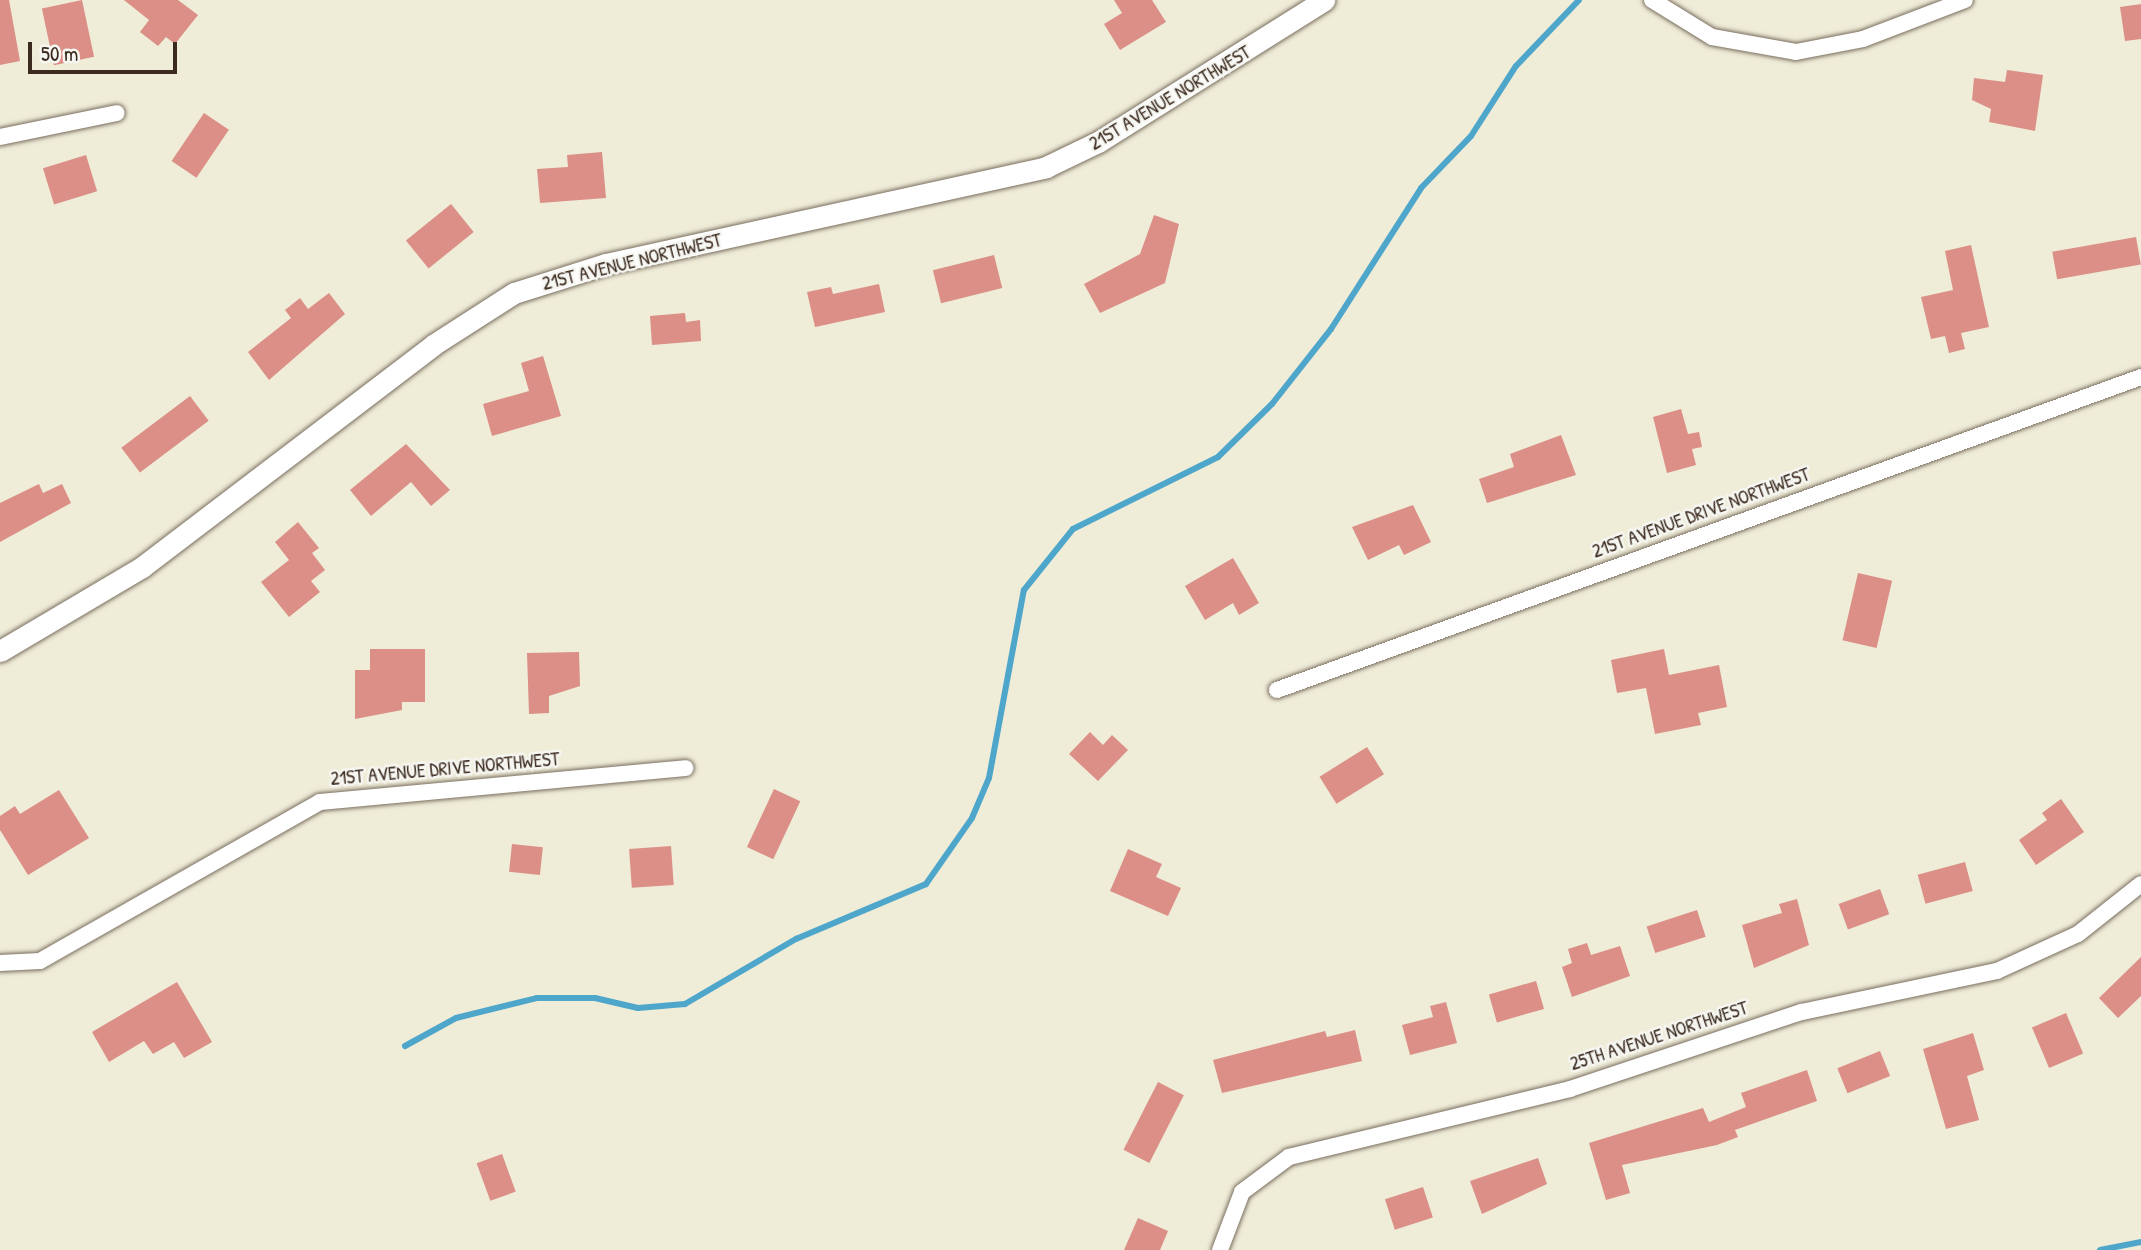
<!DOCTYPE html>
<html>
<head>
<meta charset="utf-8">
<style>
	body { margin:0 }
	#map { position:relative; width:2141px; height:1250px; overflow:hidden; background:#efecd8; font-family:"Patrick Hand",sans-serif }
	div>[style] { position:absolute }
	.stream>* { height:6px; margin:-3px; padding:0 3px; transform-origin:3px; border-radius:3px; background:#4ea6cb }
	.building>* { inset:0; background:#db8f87; transform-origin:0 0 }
	.roads { filter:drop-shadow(0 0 2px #7a6e5f) drop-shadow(0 0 2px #7a6e5f) }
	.minor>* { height:16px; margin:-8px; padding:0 8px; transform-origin:8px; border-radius:8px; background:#fff }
	.tertiary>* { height:21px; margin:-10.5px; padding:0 10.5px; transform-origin:10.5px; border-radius:10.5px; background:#fff }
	span { translate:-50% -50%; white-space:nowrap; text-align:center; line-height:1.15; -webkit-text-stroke:5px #f6f6f2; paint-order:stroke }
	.street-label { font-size:19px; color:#3b2a1e }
	.scale { position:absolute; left:28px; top:42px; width:149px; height:32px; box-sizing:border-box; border:4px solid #3b2a1e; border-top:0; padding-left:9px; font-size:21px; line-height:24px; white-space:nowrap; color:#3b2a1e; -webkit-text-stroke:5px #f6f6f2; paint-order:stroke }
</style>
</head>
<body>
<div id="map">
	<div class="stream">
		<div style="left:405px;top:1046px;width:58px;rotate:-28.8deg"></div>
		<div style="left:456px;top:1018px;width:83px;rotate:-13.9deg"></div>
		<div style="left:537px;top:998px;width:58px"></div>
		<div style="left:595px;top:998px;width:44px;rotate:13.1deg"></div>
		<div style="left:638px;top:1008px;width:47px;rotate:-4.9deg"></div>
		<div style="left:685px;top:1004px;width:129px;rotate:-30.4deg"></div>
		<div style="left:796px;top:939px;width:141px;rotate:-22.9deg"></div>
		<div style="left:926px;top:884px;width:80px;rotate:-55.1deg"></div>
		<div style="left:972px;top:818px;width:43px;rotate:-67deg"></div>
		<div style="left:989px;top:778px;width:191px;rotate:-79.5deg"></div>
		<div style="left:1024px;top:590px;width:78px;rotate:-51.2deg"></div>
		<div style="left:1073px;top:529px;width:162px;rotate:-26.4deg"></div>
		<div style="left:1218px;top:457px;width:76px;rotate:-44.5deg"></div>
		<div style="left:1272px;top:404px;width:95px;rotate:-51.8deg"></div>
		<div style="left:1331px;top:329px;width:167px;rotate:-57.4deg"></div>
		<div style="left:1421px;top:188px;width:72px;rotate:-46.1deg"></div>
		<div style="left:1471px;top:136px;width:83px;rotate:-57.3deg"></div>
		<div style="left:1516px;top:66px;width:91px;rotate:-46.3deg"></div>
		<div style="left:2100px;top:1250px;width:42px;rotate:-11deg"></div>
	</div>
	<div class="building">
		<div style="clip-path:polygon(0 0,9px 0,20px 61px,0 65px)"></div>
		<div style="left:82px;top:0;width:58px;height:41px;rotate:78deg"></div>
		<div style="clip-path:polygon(124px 0,178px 0,198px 15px,175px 44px,166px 37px,158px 46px,140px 32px,149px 20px)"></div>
		<div style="clip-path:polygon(1114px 0,1152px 0,1166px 22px,1120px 50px,1104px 24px,1122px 13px)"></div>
		<div style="clip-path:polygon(2141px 4px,2141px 39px,2125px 41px,2120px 7px)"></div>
		<div style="clip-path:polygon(2007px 70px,2043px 75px,2035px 131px,1989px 122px,1991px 109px,1972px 100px,1974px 78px,2005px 82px)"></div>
		<div style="left:204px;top:113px;width:30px;height:58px;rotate:34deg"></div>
		<div style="clip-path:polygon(602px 152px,606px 198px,540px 203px,537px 169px,568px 167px,567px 155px)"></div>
		<div style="left:86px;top:155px;width:38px;height:45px;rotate:73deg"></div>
		<div style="left:451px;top:204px;width:36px;height:58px;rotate:51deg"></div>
		<div style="clip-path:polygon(1154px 215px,1179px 224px,1165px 283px,1100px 313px,1084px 284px,1140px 254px)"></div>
		<div style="left:2136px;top:237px;width:28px;height:85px;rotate:80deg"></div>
		<div style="clip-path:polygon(1971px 245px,1989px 327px,1961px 333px,1965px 349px,1949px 353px,1945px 336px,1931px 339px,1921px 297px,1953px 290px,1945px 251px)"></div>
		<div style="left:994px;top:255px;width:34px;height:63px;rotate:76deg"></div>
		<div style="clip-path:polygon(879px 284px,885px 312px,815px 327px,807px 292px,831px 287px,833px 294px)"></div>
		<div style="clip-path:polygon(329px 293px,345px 314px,269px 380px,248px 352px,291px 318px,285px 310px,300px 298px,308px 309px)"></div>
		<div style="clip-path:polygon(685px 313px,686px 322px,700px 320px,701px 341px,652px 345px,650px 316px)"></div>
		<div style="clip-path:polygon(543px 356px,561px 416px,492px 436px,483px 404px,529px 391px,521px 363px)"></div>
		<div style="left:190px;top:396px;width:31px;height:86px;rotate:53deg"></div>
		<div style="clip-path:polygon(1681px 409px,1688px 434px,1699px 432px,1702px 447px,1692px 449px,1696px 465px,1667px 473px,1653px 417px)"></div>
		<div style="clip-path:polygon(1561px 435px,1576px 475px,1487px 503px,1479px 479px,1514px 467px,1510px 454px)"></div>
		<div style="clip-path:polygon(406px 444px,450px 490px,431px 506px,411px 482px,371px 516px,350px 490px)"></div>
		<div style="clip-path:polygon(39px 484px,43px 493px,62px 484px,71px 503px,0 542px,0 503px)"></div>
		<div style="clip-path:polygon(1413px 505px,1431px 542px,1404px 555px,1399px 545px,1368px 560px,1352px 527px)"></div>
		<div style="clip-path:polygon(298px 522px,319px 548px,312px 553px,325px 570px,311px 581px,320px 592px,289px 617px,261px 582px,289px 560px,275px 542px)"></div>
		<div style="clip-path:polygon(1233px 558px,1259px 603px,1239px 615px,1233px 603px,1205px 620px,1185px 586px)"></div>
		<div style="left:1858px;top:573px;width:35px;height:69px;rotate:13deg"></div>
		<div style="clip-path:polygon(370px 649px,425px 649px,425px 702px,402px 702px,402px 710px,355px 719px,355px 670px,370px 670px)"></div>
		<div style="clip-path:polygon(1664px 649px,1669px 675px,1719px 665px,1727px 707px,1698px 713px,1701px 725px,1655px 734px,1646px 688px,1617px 693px,1611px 660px)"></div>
		<div style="clip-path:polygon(579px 652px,580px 686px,549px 696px,549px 713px,529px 714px,527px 653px)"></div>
		<div style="clip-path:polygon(1090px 732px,1103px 745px,1112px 735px,1128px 750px,1098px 781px,1069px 754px)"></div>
		<div style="left:1367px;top:747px;width:32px;height:56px;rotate:58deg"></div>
		<div style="left:774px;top:789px;width:29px;height:64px;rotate:25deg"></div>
		<div style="clip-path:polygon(59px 790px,89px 838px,28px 875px,0 830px,0 816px,15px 806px,20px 814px)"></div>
		<div style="clip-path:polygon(2061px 799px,2084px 832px,2036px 865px,2019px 840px,2047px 820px,2042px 813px)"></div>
		<div style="left:512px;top:844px;width:31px;height:28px;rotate:6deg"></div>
		<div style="left:671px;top:846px;width:39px;height:42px;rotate:86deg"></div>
		<div style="clip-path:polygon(1128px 849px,1162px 864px,1156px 877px,1181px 888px,1168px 916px,1110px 891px)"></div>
		<div style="left:1965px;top:862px;width:30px;height:49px;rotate:75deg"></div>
		<div style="left:1880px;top:889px;width:27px;height:44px;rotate:70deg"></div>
		<div style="clip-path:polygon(1797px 899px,1809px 945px,1754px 968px,1742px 925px,1782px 913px,1779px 904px)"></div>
		<div style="left:1697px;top:910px;width:28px;height:53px;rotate:72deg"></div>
		<div style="clip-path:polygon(1587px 943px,1591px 955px,1620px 946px,1630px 976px,1572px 997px,1562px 967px,1572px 963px,1568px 949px)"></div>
		<div style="clip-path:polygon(2141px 957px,2141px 996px,2118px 1018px,2099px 998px)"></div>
		<div style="left:1536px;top:981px;width:29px;height:49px;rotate:74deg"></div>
		<div style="clip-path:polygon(177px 982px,212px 1042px,184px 1058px,174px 1042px,153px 1054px,144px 1041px,109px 1062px,92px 1032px)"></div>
		<div style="clip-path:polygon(1446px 1002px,1457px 1043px,1410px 1055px,1402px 1025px,1433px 1017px,1430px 1006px)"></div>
		<div style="left:2066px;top:1013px;width:44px;height:37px;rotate:67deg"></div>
		<div style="clip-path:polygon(1355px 1030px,1362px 1061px,1222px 1093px,1213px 1060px,1325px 1031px,1327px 1037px)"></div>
		<div style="clip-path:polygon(1973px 1033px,1984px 1070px,1967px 1076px,1979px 1120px,1946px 1129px,1923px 1049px)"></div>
		<div style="left:1880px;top:1051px;width:27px;height:46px;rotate:68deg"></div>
		<div style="clip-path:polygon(1807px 1070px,1817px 1101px,1735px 1130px,1738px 1137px,1717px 1145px,1622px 1165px,1630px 1193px,1606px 1200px,1589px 1143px,1703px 1108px,1709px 1122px,1746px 1107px,1741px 1093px)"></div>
		<div style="left:1158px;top:1082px;width:29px;height:76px;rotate:27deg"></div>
		<div style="left:502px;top:1154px;width:40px;height:27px;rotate:70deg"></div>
		<div style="clip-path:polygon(1538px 1158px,1547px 1184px,1482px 1214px,1470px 1181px)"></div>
		<div style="left:1423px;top:1187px;width:32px;height:40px;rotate:72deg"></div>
		<div style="clip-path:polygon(1138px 1218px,1168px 1231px,1160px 1250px,1124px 1250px)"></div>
	</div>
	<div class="roads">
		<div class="minor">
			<div style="left:1652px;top:0;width:70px;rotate:31.7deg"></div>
			<div style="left:1712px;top:37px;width:85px;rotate:10.1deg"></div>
			<div style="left:1796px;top:52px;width:68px;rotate:-11deg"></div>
			<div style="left:1863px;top:39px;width:109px;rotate:-20.9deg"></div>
			<div style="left:0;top:137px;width:119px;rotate:-11.6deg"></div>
			<div style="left:1277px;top:690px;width:919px;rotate:-19.91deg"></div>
			<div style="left:0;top:963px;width:40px;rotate:-2.9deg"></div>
			<div style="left:40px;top:961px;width:322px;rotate:-29.6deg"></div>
			<div style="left:320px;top:802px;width:367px;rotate:-5.3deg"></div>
			<div style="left:1220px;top:1250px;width:62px;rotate:-69.2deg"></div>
			<div style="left:1242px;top:1192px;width:59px;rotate:-36.7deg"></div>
			<div style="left:1289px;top:1157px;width:289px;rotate:-13.6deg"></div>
			<div style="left:1570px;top:1089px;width:244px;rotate:-18.4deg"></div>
			<div style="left:1802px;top:1012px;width:199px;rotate:-11.9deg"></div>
			<div style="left:1997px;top:971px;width:89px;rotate:-24.6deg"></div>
			<div style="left:2078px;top:934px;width:80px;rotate:-38.4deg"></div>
		</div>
		<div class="tertiary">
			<div style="left:0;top:651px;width:165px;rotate:-30.6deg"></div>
			<div style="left:142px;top:567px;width:366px;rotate:-37.3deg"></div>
			<div style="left:433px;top:345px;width:96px;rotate:-32.7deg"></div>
			<div style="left:514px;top:293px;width:96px;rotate:-17.5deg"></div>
			<div style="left:606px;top:264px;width:451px;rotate:-12.4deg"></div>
			<div style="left:1046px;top:167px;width:58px;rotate:-25.7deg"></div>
			<div style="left:1098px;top:142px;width:267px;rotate:-32.1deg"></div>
		</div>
	</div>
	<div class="street-label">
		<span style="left:1170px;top:98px;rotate:-31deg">21ST AVENUE NORTHWEST</span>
		<span style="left:632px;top:262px;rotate:-14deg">21ST AVENUE NORTHWEST</span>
		<span style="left:1701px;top:513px;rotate:-20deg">21ST AVENUE DRIVE NORTHWEST</span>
		<span style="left:445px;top:769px;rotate:-5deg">21ST AVENUE DRIVE NORTHWEST</span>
		<span style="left:1659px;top:1036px;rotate:-18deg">25TH AVENUE NORTHWEST</span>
	</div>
	<div class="scale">50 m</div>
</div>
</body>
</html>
